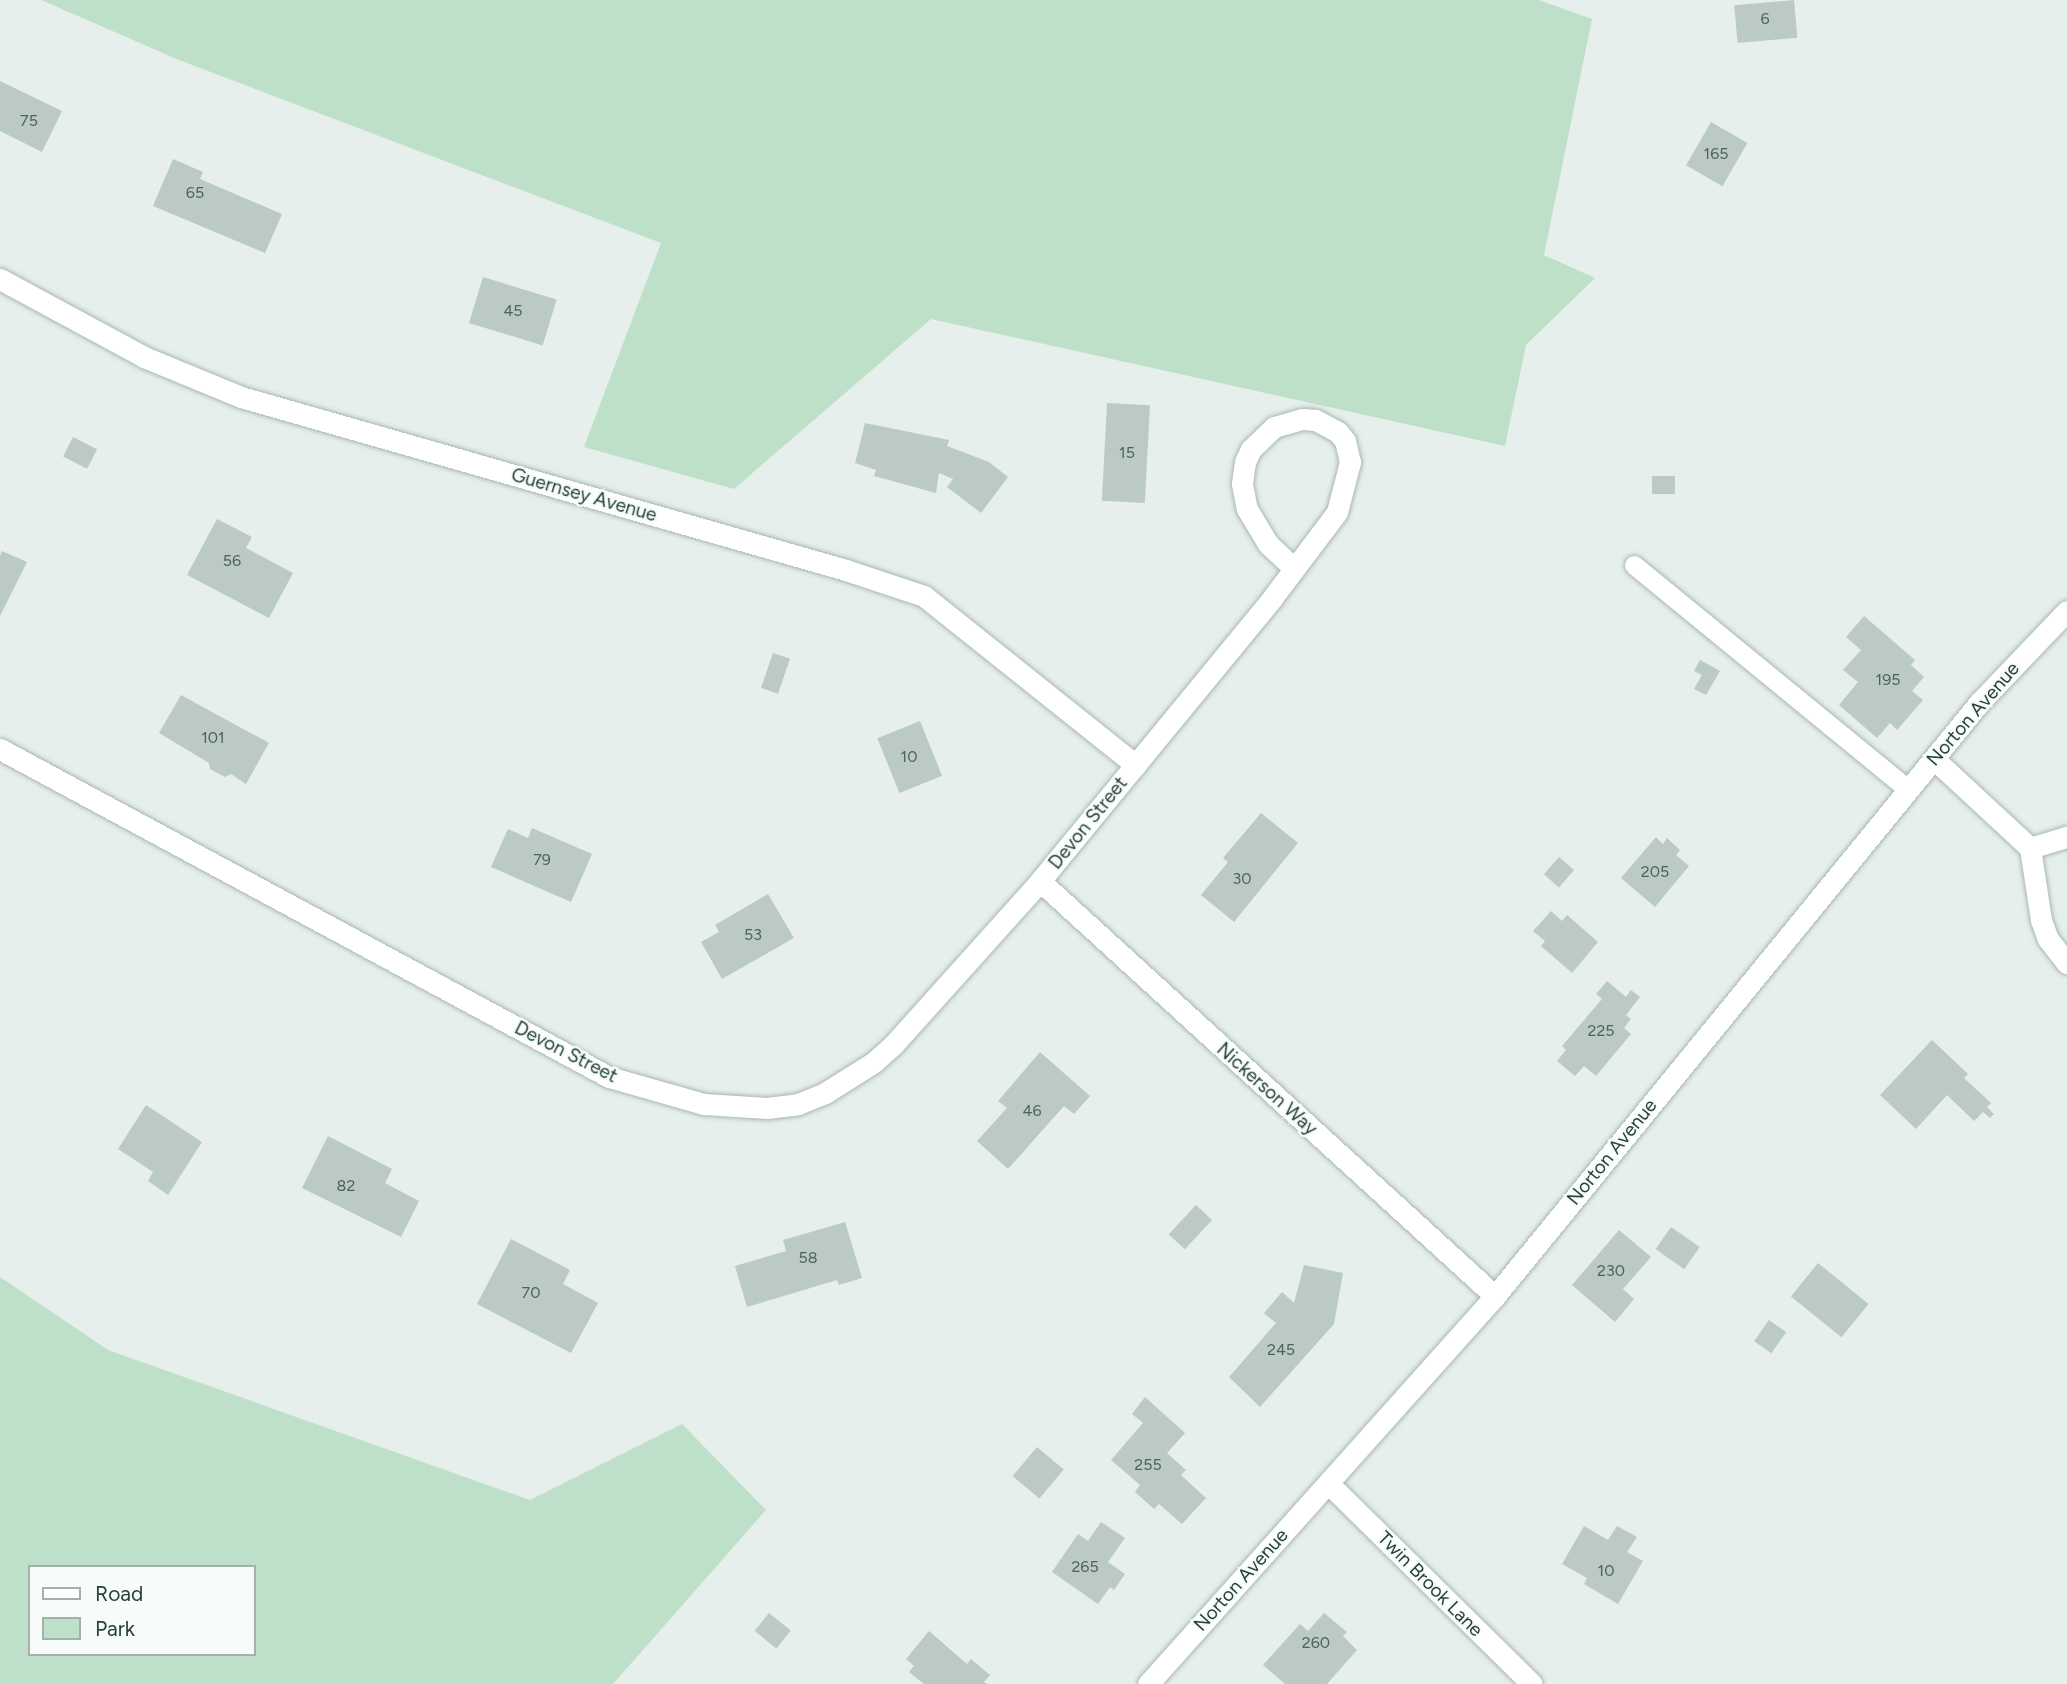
<!DOCTYPE html>
<html>
<head>
<meta charset="utf-8">
<style>
	body { margin:0 }
	#map { position:relative; width:2067px; height:1684px; overflow:hidden; background:#e6efeb; font-family:Figtree,sans-serif }
	div>[style] { position:absolute }
	.green>* { inset:0; background:#bfe0c8 }
	.building>* { inset:0; background:#bbcac4; transform-origin:0 0 }
	.roads { filter:drop-shadow(0 0 2px #a8b8b2) drop-shadow(0 0 2px #a8b8b2) }
	.service>* { height:19px; margin:-9.5px; padding:0 9.5px; transform-origin:9.5px; border-radius:9.5px; background:#fff }
	.minor>* { height:21px; margin:-10.5px; padding:0 10.5px; transform-origin:10.5px; border-radius:10.5px; background:#fff }
	span { translate:-50% -50%; white-space:nowrap; text-align:center; line-height:1.15; -webkit-text-stroke:5px #f7fbf9; paint-order:stroke }
	.number-label { font-size:16px; color:#4a645c }
	.number-label span { -webkit-text-stroke-width:0 }
	.street-label { font-size:19px; color:#24423a }
	.legend { position:absolute; left:28px; top:1565px; width:228px; height:91px; box-sizing:border-box; background:#f7fbf9; border:2px solid #a3b1ad; margin:0; padding:9px 12px; list-style:none; font-size:21px; color:#24423a }
	.legend li { display:flex; align-items:center; gap:14px; height:35px }
	.legend b { width:35px; border:2px solid #a3b1ad }
</style>
</head>
<body>
<div id="map">
	<div class="green">
		<div style="clip-path:polygon(41px 0,1539px 0,1592px 19px,1544px 255px,1595px 278px,1526px 345px,1505px 446px,931px 319px,734px 489px,584px 447px,661px 243px,179px 60px)"></div>
		<div style="clip-path:polygon(evenodd,0 1277px,108px 1350px,530px 1500px,682px 1424px,766px 1510px,613px 1684px,0 1684px,0 1277px,30px 1567px,254px 1567px,254px 1654px,30px 1654px,30px 1567px)"></div>
	</div>
	<div class="building">
		<div style="left:1794px;top:0;width:38px;height:60px;rotate:85deg"></div>
		<div style="clip-path:polygon(0 81px,62px 111px,42px 152px,0 131px)"></div>
		<div style="left:1711px;top:122px;width:42px;height:50px;rotate:30deg"></div>
		<div style="clip-path:polygon(173px 159px,203px 172px,200px 179px,282px 214px,265px 253px,153px 206px)"></div>
		<div style="left:483px;top:277px;width:77px;height:48px;rotate:17deg"></div>
		<div style="left:1107px;top:403px;width:43px;height:98px;rotate:3deg"></div>
		<div style="clip-path:polygon(865px 423px,949px 440px,947px 446px,989px 462px,1008px 477px,981px 513px,947px 487px,953px 479px,939px 473px,936px 493px,874px 476px,876px 470px,855px 463px)"></div>
		<div style="left:73px;top:437px;width:27px;height:22px;rotate:27deg"></div>
		<div style="left:1652px;top:476px;width:23px;height:18px"></div>
		<div style="clip-path:polygon(217px 519px,252px 537px,246px 548px,293px 573px,269px 618px,187px 575px)"></div>
		<div style="clip-path:polygon(2px 551px,27px 562px,0 616px,0 556px)"></div>
		<div style="clip-path:polygon(1864px 616px,1915px 660px,1911px 665px,1924px 677px,1912px 691px,1923px 700px,1897px 730px,1890px 723px,1877px 738px,1839px 705px,1858px 682px,1843px 670px,1861px 650px,1846px 637px)"></div>
		<div style="left:773px;top:653px;width:18px;height:37px;rotate:19deg"></div>
		<div style="clip-path:polygon(1700px 660px,1720px 671px,1706px 695px,1694px 689px,1702px 675px,1694px 671px)"></div>
		<div style="clip-path:polygon(181px 695px,269px 743px,246px 784px,231px 774px,225px 777px,210px 769px,209px 763px,159px 733px)"></div>
		<div style="left:920px;top:721px;width:59px;height:46px;rotate:68deg"></div>
		<div style="clip-path:polygon(1261px 813px,1298px 843px,1234px 922px,1201px 895px,1228px 862px,1223px 858px)"></div>
		<div style="clip-path:polygon(532px 828px,592px 854px,571px 902px,491px 867px,508px 829px,528px 838px)"></div>
		<div style="clip-path:polygon(1656px 837px,1663px 844px,1667px 838px,1680px 850px,1676px 855px,1689px 866px,1655px 907px,1621px 878px)"></div>
		<div style="left:1559px;top:857px;width:20px;height:23px;rotate:41deg"></div>
		<div style="clip-path:polygon(768px 894px,794px 938px,722px 979px,701px 942px,719px 932px,715px 925px)"></div>
		<div style="clip-path:polygon(1551px 911px,1562px 921px,1567px 915px,1598px 942px,1572px 973px,1541px 946px,1545px 941px,1533px 931px)"></div>
		<div style="clip-path:polygon(1607px 981px,1626px 997px,1631px 990px,1640px 997px,1626px 1015px,1631px 1019px,1624px 1028px,1631px 1034px,1596px 1076px,1584px 1066px,1575px 1076px,1557px 1061px,1566px 1050px,1562px 1046px,1602px 999px,1596px 994px)"></div>
		<div style="clip-path:polygon(1932px 1040px,1968px 1074px,1964px 1078px,1991px 1103px,1987px 1107px,1994px 1114px,1990px 1118px,1983px 1112px,1974px 1121px,1947px 1095px,1916px 1129px,1880px 1095px)"></div>
		<div style="clip-path:polygon(1040px 1052px,1090px 1096px,1074px 1114px,1064px 1106px,1008px 1169px,977px 1141px,1007px 1108px,998px 1101px)"></div>
		<div style="clip-path:polygon(146px 1105px,202px 1142px,168px 1195px,148px 1181px,153px 1172px,118px 1149px)"></div>
		<div style="clip-path:polygon(328px 1136px,392px 1169px,385px 1183px,419px 1201px,401px 1237px,302px 1188px)"></div>
		<div style="left:1196px;top:1205px;width:22px;height:40px;rotate:43deg"></div>
		<div style="clip-path:polygon(845px 1222px,862px 1278px,839px 1285px,837px 1280px,747px 1307px,735px 1266px,786px 1251px,783px 1240px)"></div>
		<div style="left:1671px;top:1227px;width:35px;height:27px;rotate:35deg"></div>
		<div style="clip-path:polygon(1619px 1230px,1651px 1257px,1623px 1289px,1634px 1299px,1615px 1322px,1572px 1285px)"></div>
		<div style="clip-path:polygon(511px 1239px,570px 1270px,563px 1284px,598px 1303px,571px 1353px,477px 1304px)"></div>
		<div style="left:1818px;top:1263px;width:65px;height:43px;rotate:39deg"></div>
		<div style="clip-path:polygon(1304px 1265px,1343px 1273px,1334px 1324px,1260px 1407px,1229px 1377px,1276px 1323px,1264px 1313px,1282px 1292px,1294px 1303px)"></div>
		<div style="left:1769px;top:1320px;width:21px;height:26px;rotate:35deg"></div>
		<div style="clip-path:polygon(1145px 1397px,1185px 1433px,1167px 1453px,1186px 1470px,1181px 1475px,1206px 1498px,1182px 1524px,1159px 1504px,1154px 1509px,1135px 1492px,1140px 1485px,1111px 1460px,1143px 1423px,1132px 1414px)"></div>
		<div style="left:1037px;top:1447px;width:35px;height:38px;rotate:40deg"></div>
		<div style="clip-path:polygon(1101px 1522px,1125px 1538px,1108px 1562px,1125px 1574px,1114px 1590px,1110px 1587px,1098px 1604px,1052px 1572px,1078px 1534px,1088px 1541px)"></div>
		<div style="clip-path:polygon(1584px 1526px,1608px 1540px,1617px 1526px,1637px 1537px,1627px 1552px,1643px 1561px,1618px 1604px,1584px 1584px,1587px 1578px,1562px 1564px)"></div>
		<div style="left:769px;top:1613px;width:28px;height:23px;rotate:39deg"></div>
		<div style="clip-path:polygon(1324px 1613px,1347px 1632px,1343px 1636px,1357px 1650px,1327px 1684px,1285px 1684px,1263px 1665px,1300px 1624px,1308px 1631px)"></div>
		<div style="clip-path:polygon(929px 1631px,967px 1664px,971px 1659px,990px 1675px,984px 1682px,987px 1684px,924px 1684px,909px 1672px,914px 1666px,906px 1659px)"></div>
	</div>
	<div class="roads">
		<div class="service">
			<div style="left:1634px;top:565px;width:355px;rotate:39.3deg"></div>
		</div>
		<div class="minor">
			<div style="left:0;top:279px;width:164px;rotate:28.4deg"></div>
			<div style="left:144px;top:357px;width:105px;rotate:22.4deg"></div>
			<div style="left:241px;top:397px;width:629px;rotate:15.96deg"></div>
			<div style="left:846px;top:570px;width:82px;rotate:18.4deg"></div>
			<div style="left:924px;top:596px;width:271px;rotate:38.6deg"></div>
			<div style="left:0;top:749px;width:692px;rotate:28.31deg"></div>
			<div style="left:609px;top:1077px;width:99px;rotate:15.9deg"></div>
			<div style="left:704px;top:1104px;width:63px;rotate:3.6deg"></div>
			<div style="left:767px;top:1108px;width:31px;rotate:-7deg"></div>
			<div style="left:798px;top:1104px;width:29px;rotate:-22deg"></div>
			<div style="left:825px;top:1093px;width:58px;rotate:-32.3deg"></div>
			<div style="left:874px;top:1062px;width:27px;rotate:-42deg"></div>
			<div style="left:894px;top:1044px;width:219px;rotate:-48.1deg"></div>
			<div style="left:1040px;top:881px;width:367px;rotate:-50.6deg"></div>
			<div style="left:1273px;top:597px;width:106px;rotate:-53deg"></div>
			<div style="left:1337px;top:512px;width:52px;rotate:-75.4deg"></div>
			<div style="left:1350px;top:462px;width:22px;rotate:-103deg"></div>
			<div style="left:1345px;top:441px;width:11px;rotate:-128deg"></div>
			<div style="left:1338px;top:432px;width:26px;rotate:-152deg"></div>
			<div style="left:1315px;top:420px;width:13px;rotate:-176deg"></div>
			<div style="left:1302px;top:419px;width:29px;rotate:164deg"></div>
			<div style="left:1274px;top:427px;width:32px;rotate:136deg"></div>
			<div style="left:1251px;top:449px;width:14px;rotate:115deg"></div>
			<div style="left:1245px;top:462px;width:22px;rotate:98deg"></div>
			<div style="left:1242px;top:484px;width:25px;rotate:79deg"></div>
			<div style="left:1247px;top:509px;width:41px;rotate:59deg"></div>
			<div style="left:1268px;top:544px;width:35px;rotate:43deg"></div>
			<div style="left:1934px;top:759px;width:131px;rotate:42.8deg"></div>
			<div style="left:2030px;top:848px;width:73px;rotate:81.3deg"></div>
			<div style="left:2041px;top:920px;width:20px;rotate:70deg"></div>
			<div style="left:2048px;top:939px;width:31px;rotate:52deg"></div>
			<div style="left:2030px;top:848px;width:39px;rotate:-17deg"></div>
			<div style="left:1040px;top:881px;width:616px;rotate:42.37deg"></div>
			<div style="left:1328px;top:1483px;width:286px;rotate:44.6deg"></div>
			<div style="left:1148px;top:1684px;width:521px;rotate:-48.19deg"></div>
			<div style="left:1495px;top:1296px;width:765px;rotate:-50.78deg"></div>
			<div style="left:1979px;top:703px;width:127px;rotate:-46.3deg"></div>
		</div>
	</div>
	<div class="number-label">
		<span style="left:1765px;top:19px">6</span>
		<span style="left:29px;top:121px">75</span>
		<span style="left:1716px;top:154px">165</span>
		<span style="left:195px;top:193px">65</span>
		<span style="left:513px;top:311px">45</span>
		<span style="left:1127px;top:453px">15</span>
		<span style="left:232px;top:561px">56</span>
		<span style="left:1888px;top:680px">195</span>
		<span style="left:213px;top:738px">101</span>
		<span style="left:909px;top:757px">10</span>
		<span style="left:542px;top:860px">79</span>
		<span style="left:1655px;top:872px">205</span>
		<span style="left:1242px;top:879px">30</span>
		<span style="left:753px;top:935px">53</span>
		<span style="left:1601px;top:1031px">225</span>
		<span style="left:1032px;top:1111px">46</span>
		<span style="left:346px;top:1186px">82</span>
		<span style="left:808px;top:1258px">58</span>
		<span style="left:1611px;top:1271px">230</span>
		<span style="left:531px;top:1293px">70</span>
		<span style="left:1281px;top:1350px">245</span>
		<span style="left:1148px;top:1465px">255</span>
		<span style="left:1085px;top:1567px">265</span>
		<span style="left:1606px;top:1571px">10</span>
		<span style="left:1316px;top:1643px">260</span>
	</div>
	<div class="street-label">
		<span style="left:584px;top:495px;rotate:16deg">Guernsey Avenue</span>
		<span style="left:1973px;top:714px;rotate:-49deg">Norton Avenue</span>
		<span style="left:1088px;top:823px;rotate:-51deg">Devon Street</span>
		<span style="left:566px;top:1052px;rotate:27deg">Devon Street</span>
		<span style="left:1267px;top:1089px;rotate:42deg">Nickerson Way</span>
		<span style="left:1612px;top:1152px;rotate:-51deg">Norton Avenue</span>
		<span style="left:1241px;top:1580px;rotate:-48deg">Norton Avenue</span>
		<span style="left:1430px;top:1584px;rotate:45deg">Twin Brook Lane</span>
	</div>
	<ul class="legend">
	<li><b style="height:9px;background:#fff"></b>Road</li>
	<li><b style="height:19px;background:#bfe0c8"></b>Park</li>
	</ul>
</div>
</body>
</html>
